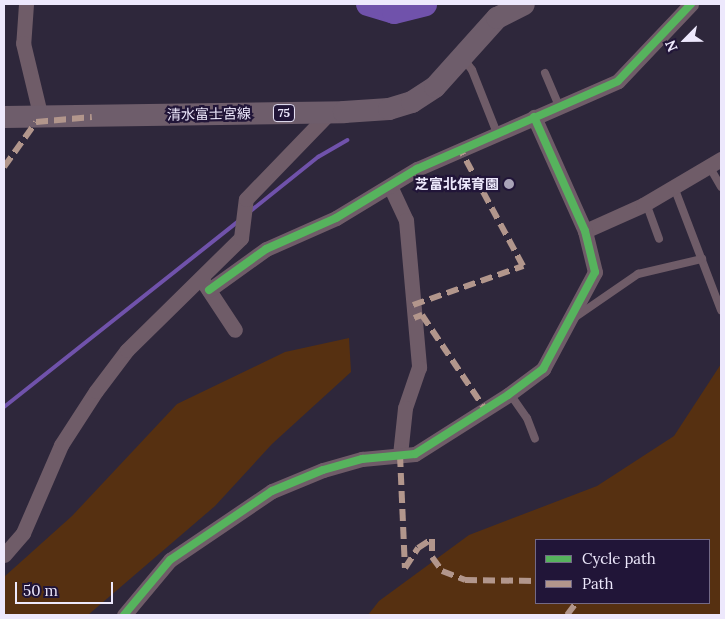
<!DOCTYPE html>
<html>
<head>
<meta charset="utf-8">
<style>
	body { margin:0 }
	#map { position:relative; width:725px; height:619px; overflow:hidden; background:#2e273b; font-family:Lora,"Noto Sans JP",serif }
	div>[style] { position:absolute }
	.green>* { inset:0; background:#563011 }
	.stream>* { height:4px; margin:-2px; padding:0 2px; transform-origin:2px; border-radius:2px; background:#7052ab }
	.river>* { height:24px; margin:-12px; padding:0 12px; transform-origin:12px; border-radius:12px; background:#7052ab }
	.service>* { height:8px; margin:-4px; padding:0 4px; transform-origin:4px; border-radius:4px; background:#6f5c68 }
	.minor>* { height:15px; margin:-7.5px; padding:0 7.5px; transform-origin:7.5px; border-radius:7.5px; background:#6f5c68 }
	.primary>* { height:22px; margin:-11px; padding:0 11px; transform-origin:11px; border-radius:11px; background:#6e5d6b }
	.quiet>* { height:6px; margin-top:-3px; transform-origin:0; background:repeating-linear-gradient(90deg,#b2968c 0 12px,transparent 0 18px) }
	.cycleway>* { height:8px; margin:-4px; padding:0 4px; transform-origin:4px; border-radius:4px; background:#56b35d }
	.dots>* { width:14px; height:14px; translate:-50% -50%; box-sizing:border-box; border:2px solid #211538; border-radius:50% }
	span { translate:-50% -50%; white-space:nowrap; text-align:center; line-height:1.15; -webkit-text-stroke:4.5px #211538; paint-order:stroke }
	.shield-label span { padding:1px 4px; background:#211538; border:1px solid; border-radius:4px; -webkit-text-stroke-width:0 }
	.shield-label { font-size:12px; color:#ede8fc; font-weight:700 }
	.street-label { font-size:14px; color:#ede8fc }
	.poi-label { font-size:14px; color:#ede8fc; font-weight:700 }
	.right { translate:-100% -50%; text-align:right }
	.frame { position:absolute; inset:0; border:5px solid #ede8fc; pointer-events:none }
	.legend { position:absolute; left:535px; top:539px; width:175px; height:65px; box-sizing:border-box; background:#211538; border:1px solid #736986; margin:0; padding:6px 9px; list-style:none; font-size:15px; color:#ede8fc }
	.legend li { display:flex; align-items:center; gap:10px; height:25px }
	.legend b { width:25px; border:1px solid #736986 }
	.north { position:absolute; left:660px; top:15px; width:50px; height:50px; -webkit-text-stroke:4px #211538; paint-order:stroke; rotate:247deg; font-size:14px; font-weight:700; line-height:20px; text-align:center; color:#ede8fc }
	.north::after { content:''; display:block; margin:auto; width:18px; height:22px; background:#ede8fc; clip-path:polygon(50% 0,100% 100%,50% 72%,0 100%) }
	.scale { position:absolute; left:15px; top:582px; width:98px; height:22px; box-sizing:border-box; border:2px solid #ede8fc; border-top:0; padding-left:6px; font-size:15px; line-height:18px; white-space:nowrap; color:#ede8fc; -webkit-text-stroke:4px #211538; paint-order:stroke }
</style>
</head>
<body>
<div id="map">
	<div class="green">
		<div style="clip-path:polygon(349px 338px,351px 372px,272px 444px,215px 506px,88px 615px,4px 615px,4px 577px,72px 516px,177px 404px,285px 352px)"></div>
		<div style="clip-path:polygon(evenodd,721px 364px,721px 615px,368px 615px,379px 601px,469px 535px,597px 486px,674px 436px,721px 364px,536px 540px,709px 540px,709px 603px,536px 603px,536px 540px)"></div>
	</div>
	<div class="stream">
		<div style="left:248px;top:213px;width:90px;rotate:-38.7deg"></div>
		<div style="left:318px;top:157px;width:34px;rotate:-30deg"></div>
		<div style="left:4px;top:407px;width:300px;rotate:-38.4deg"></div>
	</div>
	<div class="river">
		<div style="left:368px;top:4px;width:27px;rotate:17deg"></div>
		<div style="left:394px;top:12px;width:32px;rotate:-14deg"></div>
	</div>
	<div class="service">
		<div style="left:463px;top:58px;width:15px;rotate:53deg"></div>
		<div style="left:472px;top:70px;width:68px;rotate:68.4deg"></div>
		<div style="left:545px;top:73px;width:36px;rotate:67deg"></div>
		<div style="left:709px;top:166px;width:24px;rotate:60deg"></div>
		<div style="left:674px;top:187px;width:132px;rotate:69.1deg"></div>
		<div style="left:646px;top:203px;width:38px;rotate:70deg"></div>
		<div style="left:574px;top:318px;width:78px;rotate:-34.5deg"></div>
		<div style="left:638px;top:274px;width:66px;rotate:-13.2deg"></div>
		<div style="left:510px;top:394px;width:29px;rotate:55deg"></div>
		<div style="left:527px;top:418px;width:22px;rotate:69deg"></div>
	</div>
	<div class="minor">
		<div style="left:26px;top:4px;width:39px;rotate:94deg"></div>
		<div style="left:23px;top:43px;width:77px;rotate:76.5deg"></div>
		<div style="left:390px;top:186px;width:38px;rotate:65deg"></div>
		<div style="left:406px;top:220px;width:148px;rotate:84.9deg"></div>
		<div style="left:419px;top:367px;width:43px;rotate:108.9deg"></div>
		<div style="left:405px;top:408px;width:47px;rotate:96.1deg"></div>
		<div style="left:585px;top:231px;width:64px;rotate:-24.1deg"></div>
		<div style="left:643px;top:205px;width:91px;rotate:-30.5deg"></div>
		<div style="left:204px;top:283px;width:56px;rotate:56.6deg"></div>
		<div style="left:209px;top:290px;width:70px;rotate:-35.7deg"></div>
		<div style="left:266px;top:249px;width:77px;rotate:-23.9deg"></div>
		<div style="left:336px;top:218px;width:95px;rotate:-31.2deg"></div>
		<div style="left:417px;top:169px;width:219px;rotate:-23.6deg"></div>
		<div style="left:618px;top:81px;width:106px;rotate:-46.5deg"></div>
		<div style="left:4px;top:555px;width:29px;rotate:-49deg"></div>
		<div style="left:23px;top:533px;width:96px;rotate:-66.6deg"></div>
		<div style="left:61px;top:445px;width:64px;rotate:-57.1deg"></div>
		<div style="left:96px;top:391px;width:51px;rotate:-52.9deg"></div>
		<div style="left:127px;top:350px;width:160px;rotate:-44.5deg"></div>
		<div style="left:241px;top:238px;width:39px;rotate:-83deg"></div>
		<div style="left:246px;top:199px;width:121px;rotate:-46deg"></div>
		<div style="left:124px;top:615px;width:72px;rotate:-50.1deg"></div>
		<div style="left:170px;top:560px;width:123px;rotate:-34.1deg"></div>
		<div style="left:272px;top:491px;width:55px;rotate:-22.4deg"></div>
		<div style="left:323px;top:470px;width:41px;rotate:-15.8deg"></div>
		<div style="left:362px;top:459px;width:53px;rotate:-5.4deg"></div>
		<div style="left:415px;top:454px;width:110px;rotate:-32.4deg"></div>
		<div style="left:508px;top:395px;width:44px;rotate:-36.6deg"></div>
		<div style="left:543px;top:369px;width:110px;rotate:-61.8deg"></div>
		<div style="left:595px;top:272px;width:42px;rotate:-103.7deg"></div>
		<div style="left:585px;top:231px;width:125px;rotate:-114.1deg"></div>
	</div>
	<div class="primary">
		<div style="left:4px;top:117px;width:340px;rotate:-0.8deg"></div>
		<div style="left:344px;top:112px;width:45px;rotate:-3.8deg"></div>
		<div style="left:389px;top:109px;width:24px;rotate:-17deg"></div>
		<div style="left:412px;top:102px;width:27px;rotate:-33deg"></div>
		<div style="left:435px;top:87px;width:93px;rotate:-48.1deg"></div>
		<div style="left:497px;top:18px;width:30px;rotate:-27deg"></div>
	</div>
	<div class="quiet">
		<div style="left:4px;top:167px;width:55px;rotate:-54.6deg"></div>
		<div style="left:36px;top:122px;width:56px;rotate:-5.1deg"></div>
		<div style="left:413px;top:305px;width:117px;rotate:-19.5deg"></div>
		<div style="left:523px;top:266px;width:133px;rotate:-118.3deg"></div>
		<div style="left:414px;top:318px;width:9px;rotate:-21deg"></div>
		<div style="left:422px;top:315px;width:113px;rotate:56.2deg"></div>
		<div style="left:400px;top:455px;width:113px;rotate:87.5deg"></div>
		<div style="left:405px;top:568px;width:24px;rotate:-57deg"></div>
		<div style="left:418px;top:548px;width:17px;rotate:-33deg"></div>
		<div style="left:432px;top:539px;width:18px;rotate:90deg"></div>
		<div style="left:432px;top:557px;width:17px;rotate:54deg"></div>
		<div style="left:442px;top:571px;width:25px;rotate:21deg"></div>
		<div style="left:465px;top:580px;width:71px;rotate:0.8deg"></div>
		<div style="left:567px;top:615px;width:15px;rotate:-53deg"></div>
	</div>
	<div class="cycleway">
		<div style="left:209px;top:290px;width:70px;rotate:-35.7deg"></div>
		<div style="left:266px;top:249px;width:77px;rotate:-23.9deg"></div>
		<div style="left:336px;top:218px;width:95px;rotate:-31.2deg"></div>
		<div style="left:417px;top:169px;width:219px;rotate:-23.6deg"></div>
		<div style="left:618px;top:81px;width:106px;rotate:-46.5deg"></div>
		<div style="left:124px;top:615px;width:72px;rotate:-50.1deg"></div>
		<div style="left:170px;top:560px;width:123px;rotate:-34.1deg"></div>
		<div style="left:272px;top:491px;width:55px;rotate:-22.4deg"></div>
		<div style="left:323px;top:470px;width:41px;rotate:-15.8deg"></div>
		<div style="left:362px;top:459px;width:53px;rotate:-5.4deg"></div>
		<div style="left:415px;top:454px;width:110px;rotate:-32.4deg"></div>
		<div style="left:508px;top:395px;width:44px;rotate:-36.6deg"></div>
		<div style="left:543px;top:369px;width:110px;rotate:-61.8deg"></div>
		<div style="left:595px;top:272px;width:42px;rotate:-103.7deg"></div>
		<div style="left:585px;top:231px;width:125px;rotate:-114.1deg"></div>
	</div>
	<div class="dots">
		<div style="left:509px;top:184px;background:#aaa4b8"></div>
	</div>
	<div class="shield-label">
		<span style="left:284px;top:113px">75</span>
	</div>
	<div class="street-label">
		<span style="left:209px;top:114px;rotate:-1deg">清水富士宮線</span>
	</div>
	<div class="poi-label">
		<span class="right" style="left:499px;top:184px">芝富北保育園</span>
	</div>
	<div class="frame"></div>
	<ul class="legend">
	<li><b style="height:6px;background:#56b35d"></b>Cycle path</li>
	<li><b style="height:6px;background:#b2968c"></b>Path</li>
	</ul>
	<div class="north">N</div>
	<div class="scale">50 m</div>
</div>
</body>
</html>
